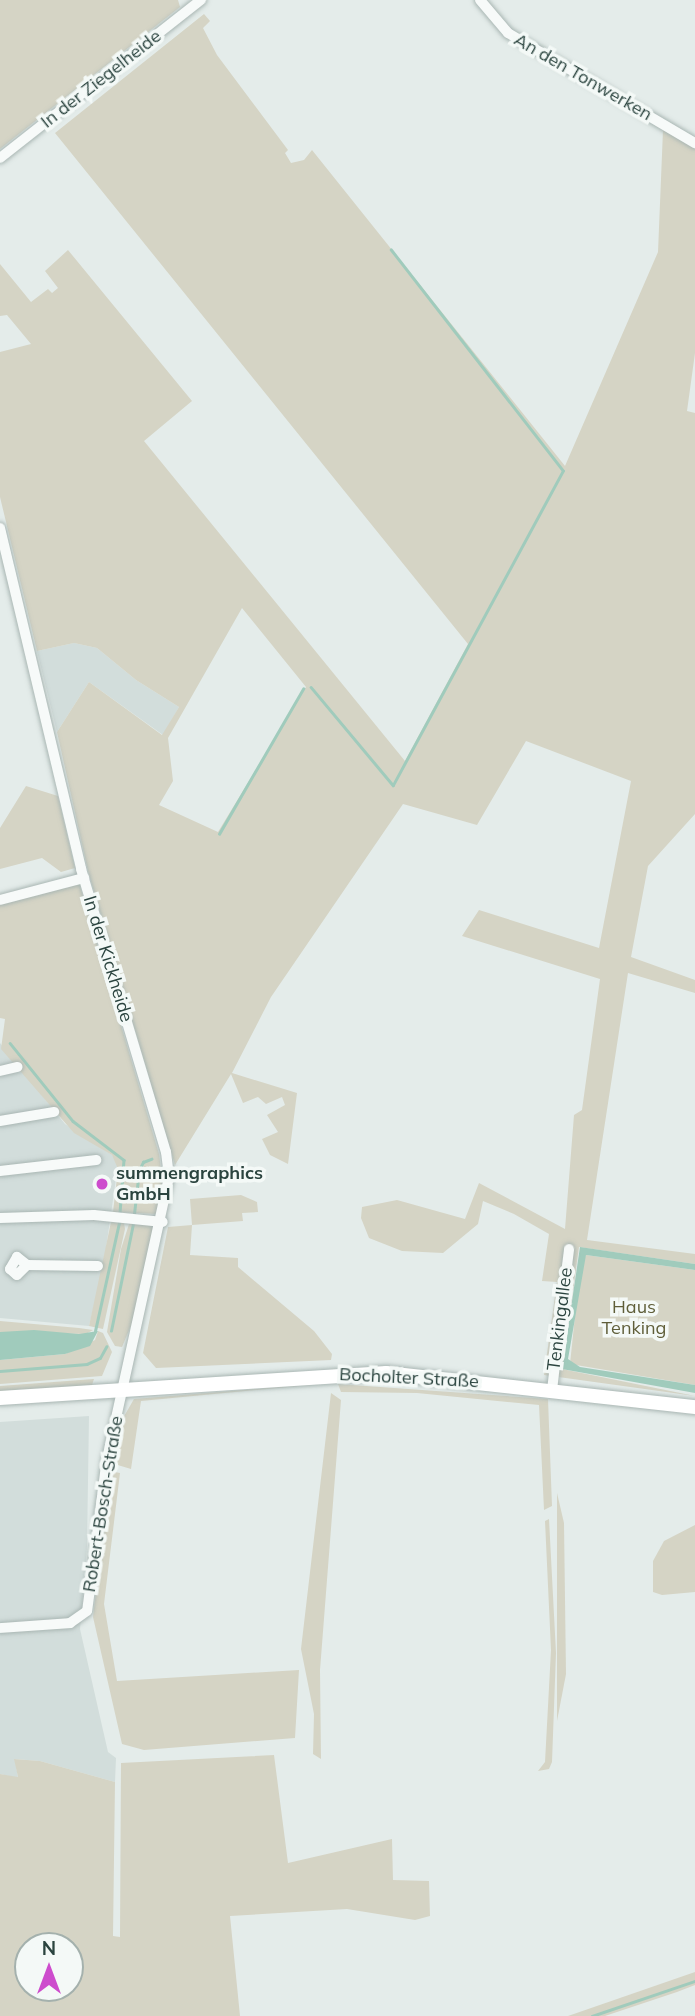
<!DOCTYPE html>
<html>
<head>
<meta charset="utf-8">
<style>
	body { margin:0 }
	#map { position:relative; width:695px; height:2016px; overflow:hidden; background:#e4ecea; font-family:Mulish,sans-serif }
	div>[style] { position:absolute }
	.built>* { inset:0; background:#d2dddb }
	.green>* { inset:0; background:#d5d4c5 }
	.water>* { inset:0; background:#a0cbbc }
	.stream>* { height:2.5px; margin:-1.25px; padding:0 1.25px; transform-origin:1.25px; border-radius:1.25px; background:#a0cbbc }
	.roads { filter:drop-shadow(0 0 2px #a9b6b3) drop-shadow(0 0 2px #a9b6b3) }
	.minor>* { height:10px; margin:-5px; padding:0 5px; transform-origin:5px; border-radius:5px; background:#f7faf9 }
	.major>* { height:14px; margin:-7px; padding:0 7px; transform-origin:7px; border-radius:7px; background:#fff }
	.dots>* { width:19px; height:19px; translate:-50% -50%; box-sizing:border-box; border:4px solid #f4f9f7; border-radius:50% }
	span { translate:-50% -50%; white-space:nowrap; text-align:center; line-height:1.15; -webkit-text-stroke:7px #f4f9f7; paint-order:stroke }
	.street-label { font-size:18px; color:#2b443f }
	.poi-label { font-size:18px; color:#2b443f; font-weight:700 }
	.left { translate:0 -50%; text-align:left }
	.park-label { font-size:18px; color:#5f5e39 }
	.north { position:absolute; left:14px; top:1932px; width:70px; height:70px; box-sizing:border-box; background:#f4f9f7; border:2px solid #a4b1ad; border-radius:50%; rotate:0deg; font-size:19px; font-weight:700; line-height:28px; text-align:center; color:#2b443f }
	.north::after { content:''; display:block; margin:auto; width:24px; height:32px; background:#cd4ccd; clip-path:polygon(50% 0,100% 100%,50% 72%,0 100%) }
</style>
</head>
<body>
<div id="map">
	<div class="built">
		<div style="clip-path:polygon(74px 643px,97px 648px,136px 680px,179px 707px,163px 735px,89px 682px,57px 732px,37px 651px)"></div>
		<div style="clip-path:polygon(0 1043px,65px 1124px,112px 1155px,118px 1165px,103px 1269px,89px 1326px,0 1318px)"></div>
		<div style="clip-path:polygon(89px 1416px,87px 1547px,80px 1629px,108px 1752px,116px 1758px,115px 1782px,40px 1761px,15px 1759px,18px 1778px,0 1774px,0 1422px)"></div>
	</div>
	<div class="green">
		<div style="clip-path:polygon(0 0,178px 0,180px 7px,0 149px)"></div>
		<div style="clip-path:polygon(evenodd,204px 14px,210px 21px,203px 28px,217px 55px,288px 150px,285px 153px,291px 163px,304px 160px,312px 150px,565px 466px,658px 252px,663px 130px,695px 149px,695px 353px,687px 411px,695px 413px,695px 814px,648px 866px,631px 957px,695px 980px,695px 993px,628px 973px,587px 1240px,695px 1254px,695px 1264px,579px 1247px,562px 1369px,695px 1396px,544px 1375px,557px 1282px,542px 1281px,549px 1234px,514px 1214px,483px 1201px,478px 1224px,443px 1253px,402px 1251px,369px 1238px,361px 1218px,362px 1207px,397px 1200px,465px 1219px,479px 1183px,565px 1229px,574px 1115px,582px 1110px,600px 979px,462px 936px,479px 910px,599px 948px,631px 781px,526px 741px,477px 825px,403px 804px,271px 997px,232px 1073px,297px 1093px,288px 1164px,270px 1155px,262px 1139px,278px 1132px,267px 1115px,285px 1105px,282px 1097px,266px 1104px,258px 1097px,243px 1103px,231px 1074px,175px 1165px,88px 871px,57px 732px,89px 682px,162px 735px,179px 707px,136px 680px,97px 648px,74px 643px,37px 651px,0 497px,0 352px,31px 344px,7px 315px,0 316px,0 264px,31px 302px,48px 289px,52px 293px,58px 288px,45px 271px,68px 250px,192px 401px,144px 441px,405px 761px,468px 644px,55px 133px,204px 14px,242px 608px,306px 687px,218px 832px,159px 805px,173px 781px,168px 738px,242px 608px)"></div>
		<div style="clip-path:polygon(26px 786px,58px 796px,75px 868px,61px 872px,42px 858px,0 869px,0 828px)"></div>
		<div style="clip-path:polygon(79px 883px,159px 1154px,163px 1185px,158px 1214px,113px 1212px,118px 1169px,112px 1155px,74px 1133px,1px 1049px,5px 1019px,0 1018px,0 904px)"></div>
		<div style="clip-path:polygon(241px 1195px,257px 1202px,258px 1212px,242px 1213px,243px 1221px,192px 1225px,190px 1255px,238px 1258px,238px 1267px,314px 1331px,332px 1354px,331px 1360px,156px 1368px,143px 1353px,168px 1227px,192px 1225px,190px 1199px)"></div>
		<div style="clip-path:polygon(130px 1221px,155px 1226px,133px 1321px,122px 1347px,115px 1346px,107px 1332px,121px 1249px)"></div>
		<div style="clip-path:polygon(111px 1222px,124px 1223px,125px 1229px,103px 1329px,89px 1326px)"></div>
		<div style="clip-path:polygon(586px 1255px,695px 1270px,695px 1385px,570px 1364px,580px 1268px)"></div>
		<div style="clip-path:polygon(0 1321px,79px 1328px,93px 1330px,86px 1334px,0 1332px)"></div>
		<div style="clip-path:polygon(98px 1331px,103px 1333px,112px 1352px,102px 1376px,0 1384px,0 1360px,65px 1354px,95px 1340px)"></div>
		<div style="clip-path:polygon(94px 1379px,92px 1385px,0 1393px,0 1386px)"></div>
		<div style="clip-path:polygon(331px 1383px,141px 1401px,131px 1469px,111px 1463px,119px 1425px,134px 1399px)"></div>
		<div style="clip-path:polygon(338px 1384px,548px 1399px,552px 1506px,544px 1510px,539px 1405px,417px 1393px,341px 1392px)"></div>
		<div style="clip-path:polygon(331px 1393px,341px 1400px,320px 1670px,321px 1759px,313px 1754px,314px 1714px,301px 1649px)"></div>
		<div style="clip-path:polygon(110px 1471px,120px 1473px,104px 1604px,117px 1681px,299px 1670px,295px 1738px,144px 1750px,122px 1744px,93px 1617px)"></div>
		<div style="clip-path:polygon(557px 1493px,564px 1523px,566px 1674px,557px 1721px)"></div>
		<div style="clip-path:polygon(549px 1519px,556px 1653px,552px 1762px,549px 1769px,538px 1771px,545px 1762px,551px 1650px,545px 1521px)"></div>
		<div style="clip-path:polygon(695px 1525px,695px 1592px,662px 1595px,653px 1592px,653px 1561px,664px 1541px)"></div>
		<div style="clip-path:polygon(evenodd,274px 1755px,288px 1863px,392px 1839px,393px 1880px,429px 1881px,430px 1916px,415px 1920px,347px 1909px,230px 1916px,240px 2016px,0 2016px,0 1774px,18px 1777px,14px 1759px,40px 1761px,115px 1782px,113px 1936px,120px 1937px,121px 1763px,274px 1755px,70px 1946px,70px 1988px,28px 1988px,28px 1946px,70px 1946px)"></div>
		<div style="clip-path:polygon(695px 1972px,695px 1985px,677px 1992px,605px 2016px,568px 2016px)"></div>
	</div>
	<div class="water">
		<div style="clip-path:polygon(580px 1247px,695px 1264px,695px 1270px,586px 1255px,568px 1359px,580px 1367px,695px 1385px,695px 1393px,562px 1369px)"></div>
		<div style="clip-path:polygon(34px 1330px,79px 1334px,98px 1331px,90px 1346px,65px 1354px,0 1360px,0 1332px)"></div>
	</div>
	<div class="stream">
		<div style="left:311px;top:687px;width:128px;rotate:50.1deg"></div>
		<div style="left:393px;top:785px;width:357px;rotate:-61.6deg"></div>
		<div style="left:563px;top:471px;width:280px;rotate:-127.9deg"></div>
		<div style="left:219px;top:834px;width:168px;rotate:-59.9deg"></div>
		<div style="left:10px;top:1043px;width:100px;rotate:51.1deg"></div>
		<div style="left:73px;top:1121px;width:64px;rotate:37.4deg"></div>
		<div style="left:124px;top:1160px;width:53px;rotate:94.3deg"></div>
		<div style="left:134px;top:1214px;width:44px;rotate:-83.5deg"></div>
		<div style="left:139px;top:1170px;width:9px;rotate:-63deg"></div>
		<div style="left:143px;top:1162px;width:9px;rotate:-21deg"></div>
		<div style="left:95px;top:1331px;width:111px;rotate:-77.5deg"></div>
		<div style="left:111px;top:1331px;width:109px;rotate:-78.4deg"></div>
		<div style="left:0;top:1371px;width:87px;rotate:-4.6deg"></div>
		<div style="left:87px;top:1364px;width:14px;rotate:-25deg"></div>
		<div style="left:100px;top:1358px;width:13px;rotate:-61deg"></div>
		<div style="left:592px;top:2016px;width:109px;rotate:-18.8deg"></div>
	</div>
	<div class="roads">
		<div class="minor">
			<div style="left:480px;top:0;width:43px;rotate:49.7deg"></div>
			<div style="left:508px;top:33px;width:217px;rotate:30.5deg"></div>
			<div style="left:0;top:158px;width:256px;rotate:-38.2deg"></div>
			<div style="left:0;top:528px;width:350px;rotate:76.6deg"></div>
			<div style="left:81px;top:869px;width:295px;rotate:73.3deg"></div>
			<div style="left:166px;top:1152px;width:25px;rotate:83deg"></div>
			<div style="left:169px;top:1177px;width:288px;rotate:102.4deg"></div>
			<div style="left:107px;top:1458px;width:154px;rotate:97.4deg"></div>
			<div style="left:87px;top:1611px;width:21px;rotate:145deg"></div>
			<div style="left:70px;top:1623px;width:70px;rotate:175.9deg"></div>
			<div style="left:0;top:900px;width:87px;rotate:-14.7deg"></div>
			<div style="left:0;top:1071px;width:18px;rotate:-13deg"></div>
			<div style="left:0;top:1121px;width:55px;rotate:-9.5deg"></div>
			<div style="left:0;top:1171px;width:97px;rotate:-6.5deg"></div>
			<div style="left:0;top:1218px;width:94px;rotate:-1.8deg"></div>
			<div style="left:94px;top:1215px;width:69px;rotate:5.8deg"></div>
			<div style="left:27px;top:1265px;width:13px;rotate:-141deg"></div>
			<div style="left:17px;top:1257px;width:14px;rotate:120deg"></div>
			<div style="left:10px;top:1269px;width:9px;rotate:41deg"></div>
			<div style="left:17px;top:1275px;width:14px;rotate:-45deg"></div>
			<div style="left:27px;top:1265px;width:71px;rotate:0.8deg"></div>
			<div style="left:552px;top:1390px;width:142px;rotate:-83.1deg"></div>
		</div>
		<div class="major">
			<div style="left:0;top:1398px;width:387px;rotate:-3.7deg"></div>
			<div style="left:386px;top:1373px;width:311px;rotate:6.3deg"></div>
		</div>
	</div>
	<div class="dots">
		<div style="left:102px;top:1184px;background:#cd4ccd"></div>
	</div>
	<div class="street-label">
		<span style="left:583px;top:77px;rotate:30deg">An den Tonwerken</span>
		<span style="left:101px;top:79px;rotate:-38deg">In der Ziegelheide</span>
		<span style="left:108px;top:959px;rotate:73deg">In der Kickheide</span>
		<span style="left:560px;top:1319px;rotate:-83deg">Tenkingallee</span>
		<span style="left:409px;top:1378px;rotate:3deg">Bocholter Straße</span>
		<span style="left:103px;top:1504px;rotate:-81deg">Robert-Bosch-Straße</span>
	</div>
	<div class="poi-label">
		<span class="left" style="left:116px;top:1184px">summengraphics<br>GmbH</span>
	</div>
	<div class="park-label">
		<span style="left:634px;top:1318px">Haus<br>Tenking</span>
	</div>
	<div class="north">N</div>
</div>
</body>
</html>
